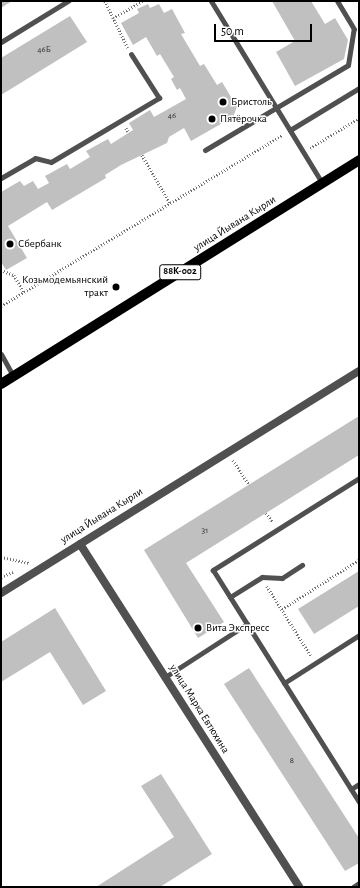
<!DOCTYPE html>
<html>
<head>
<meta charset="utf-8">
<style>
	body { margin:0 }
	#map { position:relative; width:360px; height:888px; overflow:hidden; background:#fff; font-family:"Alegreya Sans",sans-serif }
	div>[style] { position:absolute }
	.building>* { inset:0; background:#c0c0c0 }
	.path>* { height:2.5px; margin-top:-1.25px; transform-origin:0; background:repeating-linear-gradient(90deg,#727272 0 1px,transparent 0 3px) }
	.lane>* { height:5px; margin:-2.5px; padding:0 2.5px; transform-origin:2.5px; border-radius:2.5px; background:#505050 }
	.street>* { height:8px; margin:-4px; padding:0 4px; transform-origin:4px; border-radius:4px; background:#505050 }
	.primary>* { height:10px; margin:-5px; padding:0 5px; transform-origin:5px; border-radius:5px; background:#000 }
	.dots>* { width:11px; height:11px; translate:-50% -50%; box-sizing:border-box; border:2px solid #fff; border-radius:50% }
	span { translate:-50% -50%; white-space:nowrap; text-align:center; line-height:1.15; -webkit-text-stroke:3px #fff; paint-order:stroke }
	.number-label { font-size:9px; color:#303030 }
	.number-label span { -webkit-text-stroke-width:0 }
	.shield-label span { padding:1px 3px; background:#fff; border:1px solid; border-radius:3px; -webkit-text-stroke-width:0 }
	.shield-label { font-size:10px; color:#000; font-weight:700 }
	.poi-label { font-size:11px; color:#000 }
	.left { translate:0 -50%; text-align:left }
	.right { translate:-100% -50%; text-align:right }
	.street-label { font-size:11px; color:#000 }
	.frame { position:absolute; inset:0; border:2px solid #000; pointer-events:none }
	.scale { position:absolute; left:214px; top:24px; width:98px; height:18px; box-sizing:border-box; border:2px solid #000; border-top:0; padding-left:5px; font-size:12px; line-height:14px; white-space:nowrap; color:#000; -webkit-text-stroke:3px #fff; paint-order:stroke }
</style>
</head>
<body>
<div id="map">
	<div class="building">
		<div style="clip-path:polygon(1px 1px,12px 1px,1px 8px)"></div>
		<div style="clip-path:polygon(272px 1px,311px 1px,325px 24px,335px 18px,348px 40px,344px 59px,295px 86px,276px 52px,295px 41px)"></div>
		<div style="clip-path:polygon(148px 4px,150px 8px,159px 4px,164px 13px,172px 9px,185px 33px,181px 34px,200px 66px,204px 64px,217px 85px,222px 82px,237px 107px,233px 117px,191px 141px,184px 128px,169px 137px,167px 143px,121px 165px,105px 175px,106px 178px,52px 210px,47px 202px,8px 226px,27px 258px,6px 270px,1px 262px,1px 192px,20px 181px,24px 186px,33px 181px,38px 189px,49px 183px,45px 176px,67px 164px,70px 169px,90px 157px,86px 151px,108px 139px,111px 144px,133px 130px,129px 123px,150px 110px,154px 117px,186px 99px,180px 88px,177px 90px,171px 79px,174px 77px,160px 54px,157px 56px,146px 37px,133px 45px,121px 23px,139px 13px,137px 9px)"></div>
		<div style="clip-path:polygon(70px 16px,87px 42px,1px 95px,1px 58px)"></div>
		<div style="clip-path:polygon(359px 416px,359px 455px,186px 563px,224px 622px,198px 638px,144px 550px)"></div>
		<div style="clip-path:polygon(359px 571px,359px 606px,314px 634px,298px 609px)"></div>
		<div style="clip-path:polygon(55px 608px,106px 691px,83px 705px,50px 652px,1px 682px,1px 642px)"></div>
		<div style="clip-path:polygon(249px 668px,359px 838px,359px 863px,345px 871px,224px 684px)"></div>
		<div style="clip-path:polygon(161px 774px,212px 854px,160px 887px,96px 887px,174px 837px,141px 786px)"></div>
	</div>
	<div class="path">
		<div style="left:105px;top:1px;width:52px;rotate:63.9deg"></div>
		<div style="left:113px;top:18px;width:34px;rotate:-30deg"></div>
		<div style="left:126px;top:128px;width:6px;rotate:59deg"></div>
		<div style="left:310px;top:148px;width:57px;rotate:-31.5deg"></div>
		<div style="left:142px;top:155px;width:56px;rotate:59.7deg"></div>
		<div style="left:1px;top:270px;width:14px;rotate:21deg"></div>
		<div style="left:14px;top:275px;width:20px;rotate:60deg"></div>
		<div style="left:1px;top:306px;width:329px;rotate:-31.3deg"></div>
		<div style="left:233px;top:460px;width:30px;rotate:57deg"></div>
		<div style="left:266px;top:513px;width:11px;rotate:52deg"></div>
		<div style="left:1px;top:557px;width:29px;rotate:12deg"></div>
		<div style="left:1px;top:577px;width:13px;rotate:-23deg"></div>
		<div style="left:267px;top:586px;width:83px;rotate:57.8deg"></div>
		<div style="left:282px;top:609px;width:91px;rotate:-32.5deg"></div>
	</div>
	<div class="lane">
		<div style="left:211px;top:1px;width:213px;rotate:58.6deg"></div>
		<div style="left:1px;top:42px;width:79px;rotate:-31.5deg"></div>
		<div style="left:290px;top:130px;width:81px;rotate:-31.3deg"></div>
		<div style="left:205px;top:150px;width:166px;rotate:-30.7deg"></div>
		<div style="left:348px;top:65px;width:36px;rotate:-81deg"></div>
		<div style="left:354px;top:29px;width:33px;rotate:-121deg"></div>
		<div style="left:1px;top:178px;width:39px;rotate:-30deg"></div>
		<div style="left:35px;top:158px;width:16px;rotate:14deg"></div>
		<div style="left:51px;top:162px;width:126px;rotate:-30.7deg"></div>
		<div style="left:159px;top:98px;width:52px;rotate:-122.5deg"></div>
		<div style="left:1px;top:354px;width:25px;rotate:61deg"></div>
		<div style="left:359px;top:478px;width:173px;rotate:147.8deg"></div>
		<div style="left:213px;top:570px;width:274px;rotate:57.8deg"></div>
		<div style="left:230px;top:597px;width:38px;rotate:-32deg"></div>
		<div style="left:262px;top:577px;width:20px;rotate:3deg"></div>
		<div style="left:282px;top:578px;width:24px;rotate:-33deg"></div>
		<div style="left:165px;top:677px;width:98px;rotate:-32.9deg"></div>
		<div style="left:284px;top:683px;width:89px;rotate:-32.6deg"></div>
		<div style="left:351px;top:789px;width:9px;rotate:-32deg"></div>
		<div style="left:353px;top:887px;width:7px;rotate:-34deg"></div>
	</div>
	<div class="street">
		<div style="left:80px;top:544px;width:407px;rotate:57.4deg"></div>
		<div style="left:1px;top:593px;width:421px;rotate:-31.8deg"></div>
	</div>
	<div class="primary">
		<div style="left:1px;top:384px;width:422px;rotate:-32deg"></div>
	</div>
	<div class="dots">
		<div style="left:223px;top:102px;background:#000"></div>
		<div style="left:212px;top:119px;background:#000"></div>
		<div style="left:10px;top:244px;background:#000"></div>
		<div style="left:116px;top:287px;background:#000"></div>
		<div style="left:198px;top:628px;background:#000"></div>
	</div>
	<div class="number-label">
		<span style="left:44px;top:50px">46Б</span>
		<span style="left:172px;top:116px">46</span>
		<span style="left:205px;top:531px">31</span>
		<span style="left:292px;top:761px">8</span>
	</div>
	<div class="shield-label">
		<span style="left:180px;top:272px">88К-002</span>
	</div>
	<div class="poi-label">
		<span class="left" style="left:231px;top:102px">Бристоль</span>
		<span class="left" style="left:220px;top:119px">Пятёрочка</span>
		<span class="left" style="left:18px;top:244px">Сбербанк</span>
		<span class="right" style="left:108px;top:287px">Козьмодемьянский<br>тракт</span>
		<span class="left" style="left:206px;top:628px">Вита Экспресс</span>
	</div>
	<div class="street-label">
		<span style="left:235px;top:224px;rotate:-32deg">улица Йывана Кырли</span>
		<span style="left:102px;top:516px;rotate:-32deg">улица Йывана Кырли</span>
		<span style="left:199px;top:709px;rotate:58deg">улица Марка Евтюхина</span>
	</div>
	<div class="frame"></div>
	<div class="scale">50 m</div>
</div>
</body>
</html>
